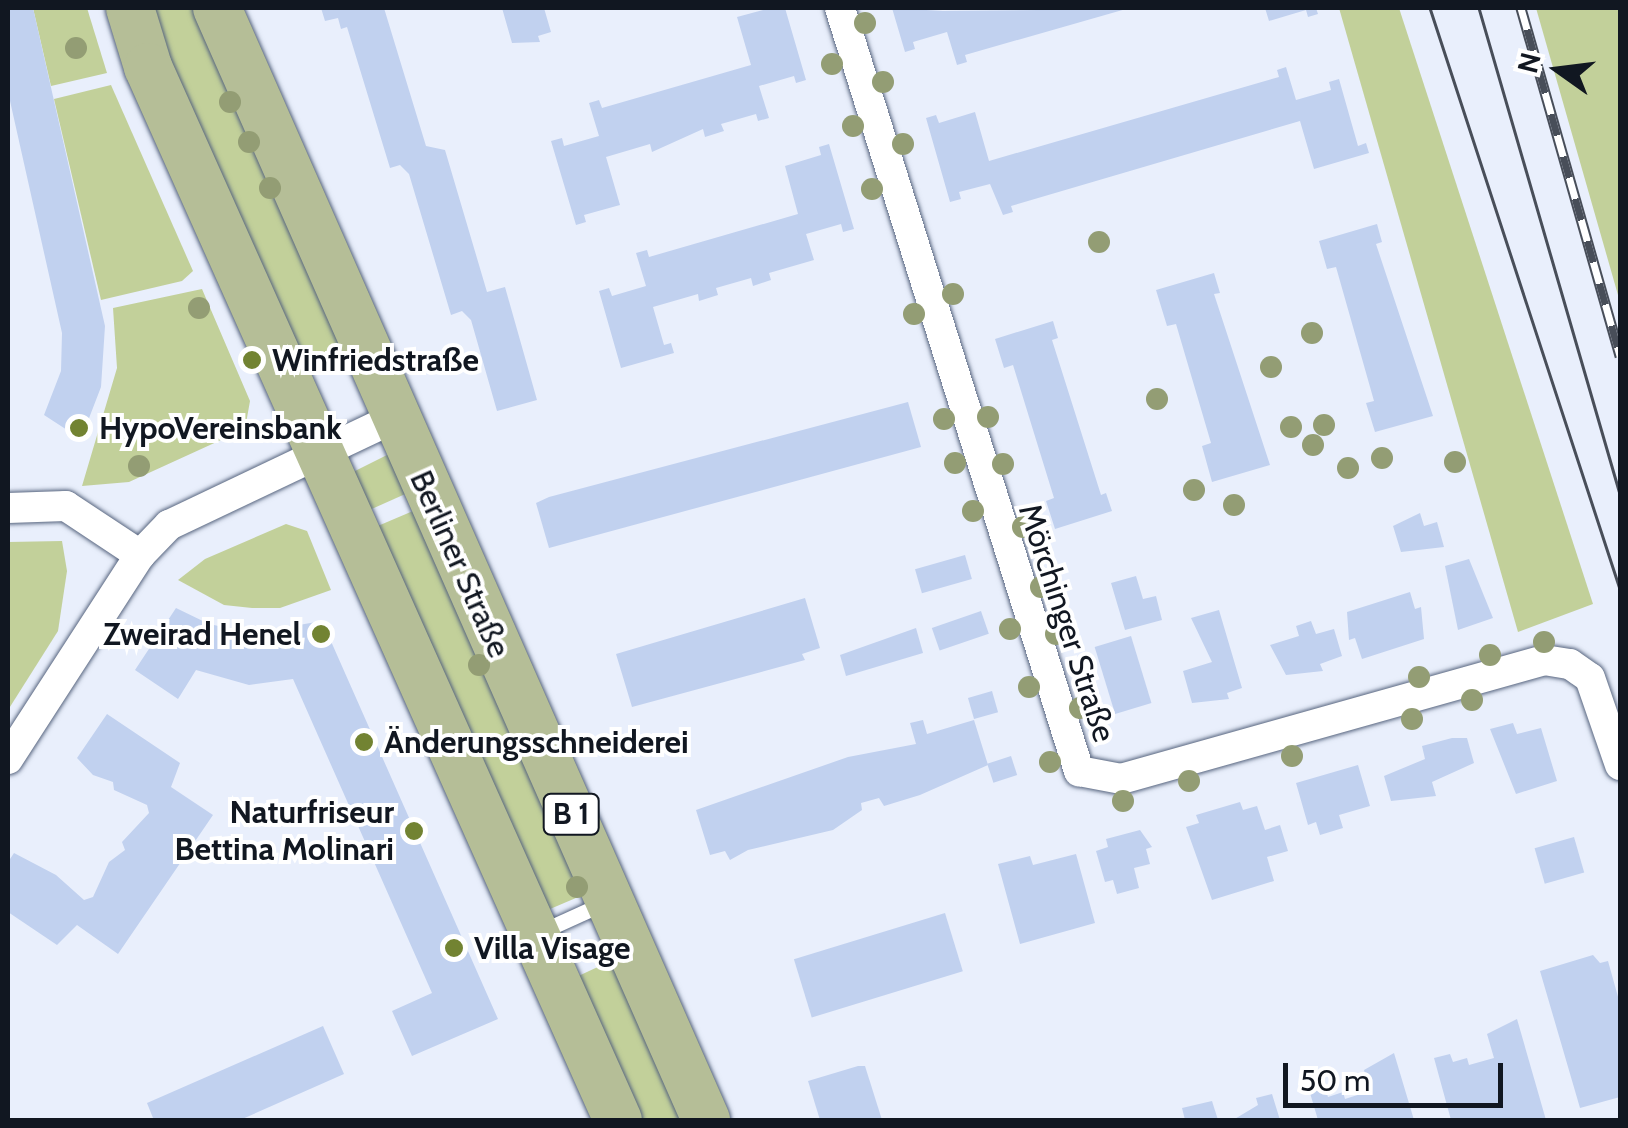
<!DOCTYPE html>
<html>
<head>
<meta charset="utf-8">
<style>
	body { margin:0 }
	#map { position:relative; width:1628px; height:1128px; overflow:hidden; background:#e9effc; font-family:Cabin,sans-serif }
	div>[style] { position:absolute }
	.green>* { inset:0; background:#c2d09a; transform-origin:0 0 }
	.building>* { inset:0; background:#c1d1ef; transform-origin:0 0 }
	.roads { filter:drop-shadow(0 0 2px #57657f) drop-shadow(0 0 2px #57657f) }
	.service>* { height:15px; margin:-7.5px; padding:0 7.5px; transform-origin:7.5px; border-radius:7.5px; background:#fff }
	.minor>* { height:30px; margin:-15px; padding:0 15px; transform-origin:15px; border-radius:15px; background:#fff }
	.primary>* { height:48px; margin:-24px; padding:0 24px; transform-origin:24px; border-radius:24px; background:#b5be97 }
	.tram>* { height:2.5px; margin:-1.25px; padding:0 1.25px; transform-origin:1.25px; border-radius:1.25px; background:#484e59 }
	.rail>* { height:11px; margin-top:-5.5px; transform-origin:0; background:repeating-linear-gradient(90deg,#fff 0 22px,#484e59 0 44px); box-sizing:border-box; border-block:2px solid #484e59 }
	.trees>* { width:22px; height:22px; margin:-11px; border-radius:50%; background:#939d74 }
	.dots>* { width:28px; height:28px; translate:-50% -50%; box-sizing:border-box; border:5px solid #fff; border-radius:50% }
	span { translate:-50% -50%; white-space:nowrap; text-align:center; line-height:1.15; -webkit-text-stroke:8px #fff; paint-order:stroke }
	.shield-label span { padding:2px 8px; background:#fff; border:2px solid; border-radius:8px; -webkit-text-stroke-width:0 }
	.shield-label { font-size:30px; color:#111721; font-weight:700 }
	.poi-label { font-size:32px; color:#111721; font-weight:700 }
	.left { translate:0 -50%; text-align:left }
	.right { translate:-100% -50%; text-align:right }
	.street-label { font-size:32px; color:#111721 }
	.frame { position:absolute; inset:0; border:10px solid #111721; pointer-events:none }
	.north { position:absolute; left:1508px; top:20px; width:100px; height:100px; -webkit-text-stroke:8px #fff; paint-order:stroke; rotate:284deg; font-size:28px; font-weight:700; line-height:40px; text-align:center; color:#111721 }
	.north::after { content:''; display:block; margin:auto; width:35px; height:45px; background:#111721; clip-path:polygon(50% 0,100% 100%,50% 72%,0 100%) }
	.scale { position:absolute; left:1283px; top:1063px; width:220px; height:45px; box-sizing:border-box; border:5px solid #111721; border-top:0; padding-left:12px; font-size:30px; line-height:35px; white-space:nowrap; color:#111721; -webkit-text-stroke:8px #fff; paint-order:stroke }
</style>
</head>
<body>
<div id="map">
	<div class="green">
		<div style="clip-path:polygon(33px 8px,87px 8px,107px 73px,51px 86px)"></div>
		<div style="clip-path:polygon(147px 8px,201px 8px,354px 358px,297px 365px)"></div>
		<div style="clip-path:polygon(1339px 8px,1399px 8px,1593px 604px,1518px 632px)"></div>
		<div style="clip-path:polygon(1536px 8px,1620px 8px,1620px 302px)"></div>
		<div style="clip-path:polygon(111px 85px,193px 271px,182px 281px,101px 300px,54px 99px)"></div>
		<div style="clip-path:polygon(202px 289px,250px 401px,245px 429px,129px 482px,82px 486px,117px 368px,113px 308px)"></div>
		<div style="clip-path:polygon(389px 454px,412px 491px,365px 512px,353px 472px)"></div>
		<div style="left:420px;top:508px;width:420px;height:51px;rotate:67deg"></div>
		<div style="clip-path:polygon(286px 524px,307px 531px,331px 590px,280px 608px,252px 608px,224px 605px,178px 580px,205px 559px)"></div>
		<div style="clip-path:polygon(62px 541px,67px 571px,58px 631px,8px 710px,8px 542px)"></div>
		<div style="clip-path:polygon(619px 957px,691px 1120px,635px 1120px,572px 979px)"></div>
	</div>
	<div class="building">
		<div style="clip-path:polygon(8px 8px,33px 8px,105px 326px,101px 387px,81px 439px,44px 415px,61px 371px,62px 333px,8px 92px)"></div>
		<div style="clip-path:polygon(321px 8px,384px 8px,426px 146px,445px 150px,487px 292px,505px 287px,537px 400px,497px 411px,471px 320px,462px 311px,451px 315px,409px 174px,400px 165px,390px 168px,347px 27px,341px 29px,338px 18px,325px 21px)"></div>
		<div style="clip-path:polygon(502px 8px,544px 8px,551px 32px,538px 36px,540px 42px,512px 43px)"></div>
		<div style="clip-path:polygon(770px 8px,785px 8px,806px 80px,796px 83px,794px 76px,759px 86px,769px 118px,758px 121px,756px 114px,721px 124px,724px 131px,705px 137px,703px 129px,652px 152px,650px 144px,606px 157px,620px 205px,584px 215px,586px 222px,576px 225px,551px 141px,562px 138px,564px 146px,599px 136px,589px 103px,599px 100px,602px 108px,751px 65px,737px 17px)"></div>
		<div style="clip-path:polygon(892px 8px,943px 11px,1126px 9px,965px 55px,967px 62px,957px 65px,947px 32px,913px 42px,915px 49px,905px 52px)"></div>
		<div style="clip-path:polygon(1265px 8px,1316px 8px,1318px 14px,1308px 17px,1306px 10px,1269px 21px)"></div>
		<div style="clip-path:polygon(1286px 67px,1296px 100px,1331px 90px,1329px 82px,1339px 79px,1358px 146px,1366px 143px,1369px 153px,1314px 169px,1300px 121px,1011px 206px,1013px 212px,1003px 215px,990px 184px,959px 192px,961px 199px,950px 202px,926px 118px,936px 115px,939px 123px,975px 112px,989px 161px,1279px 77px,1277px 70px)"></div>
		<div style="clip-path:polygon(829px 144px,854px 229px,843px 232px,841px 224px,806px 234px,814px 260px,769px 273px,771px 280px,753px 286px,751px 278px,716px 288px,718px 295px,699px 301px,698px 294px,653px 307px,664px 345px,671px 343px,674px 353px,621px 368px,599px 291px,609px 288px,612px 296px,646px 286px,636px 253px,647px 250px,649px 257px,798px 214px,785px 166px,821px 155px,819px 147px)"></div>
		<div style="clip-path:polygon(1377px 224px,1382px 242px,1376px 244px,1433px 416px,1375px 432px,1366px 403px,1374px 401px,1336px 267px,1327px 269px,1319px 241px)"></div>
		<div style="clip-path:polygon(1214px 273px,1220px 293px,1214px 294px,1270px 465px,1212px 482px,1202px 446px,1211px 443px,1176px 324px,1167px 326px,1156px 290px)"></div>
		<div style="clip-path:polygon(1053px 321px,1058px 338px,1052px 340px,1101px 495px,1106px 493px,1112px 511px,1055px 529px,1046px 501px,1054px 498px,1013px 365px,1004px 368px,995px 339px)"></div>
		<div style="clip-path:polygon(908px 402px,921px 447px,549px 548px,536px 503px,549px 497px)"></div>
		<div style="clip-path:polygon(1420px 513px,1424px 526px,1437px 522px,1444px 547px,1401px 552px,1393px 526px)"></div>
		<div style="left:965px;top:555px;width:25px;height:52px;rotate:74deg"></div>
		<div style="clip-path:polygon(1469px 559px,1493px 618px,1458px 630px,1445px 566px)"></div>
		<div style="clip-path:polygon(1136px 576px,1143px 599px,1156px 596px,1162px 620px,1125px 630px,1111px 583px)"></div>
		<div style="clip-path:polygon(1410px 592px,1415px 609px,1421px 607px,1424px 639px,1362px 659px,1355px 638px,1349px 640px,1347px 612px)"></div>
		<div style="clip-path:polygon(805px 598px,820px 648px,802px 654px,805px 660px,632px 707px,616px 654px)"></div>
		<div style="clip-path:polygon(176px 608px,209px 624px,252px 633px,322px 621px,498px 1019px,412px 1056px,392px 1011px,432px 993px,293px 679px,249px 685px,196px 670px,178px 699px,135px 670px)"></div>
		<div style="clip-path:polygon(1219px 610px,1242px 688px,1227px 693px,1229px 699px,1192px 703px,1183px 671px,1212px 662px,1191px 618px)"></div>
		<div style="left:981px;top:611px;width:24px;height:52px;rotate:71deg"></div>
		<div style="clip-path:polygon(1311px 621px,1316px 634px,1334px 629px,1342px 656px,1320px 664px,1323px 671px,1286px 675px,1270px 645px,1299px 636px,1296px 626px)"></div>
		<div style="clip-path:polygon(916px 628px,923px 653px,846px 676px,840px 655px)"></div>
		<div style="left:1131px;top:636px;width:70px;height:38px;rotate:73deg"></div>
		<div style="left:992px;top:691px;width:22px;height:25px;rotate:74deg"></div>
		<div style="clip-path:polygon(107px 714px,180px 763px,171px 787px,213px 815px,118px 954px,77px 925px,57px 945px,8px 912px,8px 862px,14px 853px,56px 875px,84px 900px,93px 897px,109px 862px,125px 850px,122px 842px,149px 813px,147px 805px,114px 790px,113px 782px,93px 775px,77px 758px)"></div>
		<div style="clip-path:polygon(923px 720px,927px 734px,974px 720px,988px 765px,920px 795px,884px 806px,879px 798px,861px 803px,862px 810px,833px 830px,748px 850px,730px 860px,725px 851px,710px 855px,696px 810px,848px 757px,916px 744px,910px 723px)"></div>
		<div style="clip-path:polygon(1513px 723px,1517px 734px,1541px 728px,1557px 781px,1516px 794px,1490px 729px)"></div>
		<div style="clip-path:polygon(1452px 738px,1467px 738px,1474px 763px,1432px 782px,1436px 796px,1391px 801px,1384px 776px,1425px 759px,1422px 746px)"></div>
		<div style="left:1011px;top:756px;width:20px;height:25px;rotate:72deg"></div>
		<div style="clip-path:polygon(1358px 765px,1370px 806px,1339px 815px,1343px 828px,1320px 835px,1316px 822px,1308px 825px,1296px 783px)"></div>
		<div style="clip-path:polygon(1240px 802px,1243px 810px,1257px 806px,1265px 830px,1280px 825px,1288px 851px,1267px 857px,1274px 881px,1212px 900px,1186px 827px,1199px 823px,1196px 815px)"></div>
		<div style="clip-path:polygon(1140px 830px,1152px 847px,1146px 849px,1150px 864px,1134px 868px,1139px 888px,1117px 894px,1113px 880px,1105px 882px,1096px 851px,1108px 847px,1106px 839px)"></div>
		<div style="left:1574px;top:837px;width:37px;height:41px;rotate:74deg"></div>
		<div style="clip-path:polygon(1076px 854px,1095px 923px,1020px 944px,998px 864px,1030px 856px,1033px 865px)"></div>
		<div style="left:945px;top:913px;width:61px;height:158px;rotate:73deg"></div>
		<div style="clip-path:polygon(1593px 955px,1600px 963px,1608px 961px,1620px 1004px,1620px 1097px,1580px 1108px,1540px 971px)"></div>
		<div style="clip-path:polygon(1517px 1019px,1546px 1120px,1451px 1120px,1434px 1058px,1450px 1054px,1453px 1062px,1467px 1058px,1469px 1065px,1494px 1058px,1487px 1034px)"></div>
		<div style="clip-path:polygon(323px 1026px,344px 1074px,240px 1120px,153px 1118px,147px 1103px)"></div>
		<div style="clip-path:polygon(1394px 1053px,1414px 1120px,1318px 1120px,1310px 1093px,1325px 1088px,1328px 1097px,1343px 1092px,1345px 1099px,1370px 1091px,1364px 1070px)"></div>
		<div style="clip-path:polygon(858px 1066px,865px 1066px,882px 1120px,820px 1120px,808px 1081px)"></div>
		<div style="clip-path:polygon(1272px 1094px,1280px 1120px,1233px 1120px,1258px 1105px,1256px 1098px)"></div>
		<div style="clip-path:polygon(1212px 1101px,1218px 1120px,1185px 1120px,1182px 1108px)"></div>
	</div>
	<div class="roads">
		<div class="service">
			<div style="left:538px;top:933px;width:72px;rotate:-24.4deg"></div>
		</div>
		<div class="minor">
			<div style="left:840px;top:8px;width:800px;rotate:72.61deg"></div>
			<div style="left:1079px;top:771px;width:43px;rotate:10.8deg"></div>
			<div style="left:1121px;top:779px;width:439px;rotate:-15.7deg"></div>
			<div style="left:1544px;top:660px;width:26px;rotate:9deg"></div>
			<div style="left:1570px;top:664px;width:24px;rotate:35deg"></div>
			<div style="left:1590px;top:678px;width:92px;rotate:71deg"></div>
			<div style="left:8px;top:508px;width:58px;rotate:-2deg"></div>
			<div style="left:66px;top:506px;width:89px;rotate:33.5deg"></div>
			<div style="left:8px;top:759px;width:243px;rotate:-57.1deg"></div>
			<div style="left:140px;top:555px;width:42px;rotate:-46deg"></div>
			<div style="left:169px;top:525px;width:251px;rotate:-25.4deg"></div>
		</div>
		<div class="primary">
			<div style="left:130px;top:8px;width:62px;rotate:73deg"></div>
			<div style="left:148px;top:67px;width:1153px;rotate:65.95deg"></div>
			<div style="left:217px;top:8px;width:1215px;rotate:66.26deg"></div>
		</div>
	</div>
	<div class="tram">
		<div style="left:1430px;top:8px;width:611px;rotate:71.89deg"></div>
		<div style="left:1479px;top:8px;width:506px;rotate:73.82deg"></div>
	</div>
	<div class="rail">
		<div style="left:1521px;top:8px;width:362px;rotate:74.1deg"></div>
	</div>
	<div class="trees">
		<div style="left:865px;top:23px"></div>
		<div style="left:76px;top:48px"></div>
		<div style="left:832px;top:64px"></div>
		<div style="left:883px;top:82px"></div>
		<div style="left:230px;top:102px"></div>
		<div style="left:853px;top:126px"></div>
		<div style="left:249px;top:142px"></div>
		<div style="left:903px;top:144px"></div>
		<div style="left:270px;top:188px"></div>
		<div style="left:872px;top:189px"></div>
		<div style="left:1099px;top:242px"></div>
		<div style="left:953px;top:294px"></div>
		<div style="left:199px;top:308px"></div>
		<div style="left:914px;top:314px"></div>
		<div style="left:1312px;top:333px"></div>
		<div style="left:1271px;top:367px"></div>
		<div style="left:1157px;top:399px"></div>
		<div style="left:988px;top:417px"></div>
		<div style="left:944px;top:419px"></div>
		<div style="left:1324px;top:425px"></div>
		<div style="left:1291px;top:427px"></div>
		<div style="left:1313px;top:445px"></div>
		<div style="left:1382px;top:458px"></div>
		<div style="left:1455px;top:462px"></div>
		<div style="left:955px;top:463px"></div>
		<div style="left:1003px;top:464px"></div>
		<div style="left:139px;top:466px"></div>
		<div style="left:1348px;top:468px"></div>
		<div style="left:1194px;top:490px"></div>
		<div style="left:1234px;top:505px"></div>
		<div style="left:973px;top:511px"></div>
		<div style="left:1023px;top:527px"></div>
		<div style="left:1041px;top:587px"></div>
		<div style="left:1010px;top:629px"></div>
		<div style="left:1056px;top:634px"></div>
		<div style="left:1544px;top:642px"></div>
		<div style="left:1490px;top:655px"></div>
		<div style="left:479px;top:665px"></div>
		<div style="left:1419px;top:677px"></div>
		<div style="left:1029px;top:687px"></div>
		<div style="left:1472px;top:700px"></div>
		<div style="left:1080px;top:708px"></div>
		<div style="left:1412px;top:719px"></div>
		<div style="left:1292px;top:756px"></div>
		<div style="left:1050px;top:762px"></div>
		<div style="left:1189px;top:781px"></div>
		<div style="left:1123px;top:801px"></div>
		<div style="left:577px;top:887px"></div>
	</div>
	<div class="dots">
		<div style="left:252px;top:360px;background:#728332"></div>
		<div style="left:79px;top:428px;background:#728332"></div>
		<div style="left:321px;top:634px;background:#728332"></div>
		<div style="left:364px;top:742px;background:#728332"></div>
		<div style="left:414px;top:831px;background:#728332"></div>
		<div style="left:454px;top:948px;background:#728332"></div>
	</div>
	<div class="shield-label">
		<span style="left:571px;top:814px">B 1</span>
	</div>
	<div class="poi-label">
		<span class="left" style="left:272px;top:360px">Winfriedstraße</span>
		<span class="left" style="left:99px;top:428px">HypoVereinsbank</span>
		<span class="right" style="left:301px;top:634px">Zweirad Henel</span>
		<span class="left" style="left:384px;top:742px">Änderungsschneiderei</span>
		<span class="right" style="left:394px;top:831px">Naturfriseur<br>Bettina Molinari</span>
		<span class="left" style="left:474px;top:948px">Villa Visage</span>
	</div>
	<div class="street-label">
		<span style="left:460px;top:564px;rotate:66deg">Berliner Straße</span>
		<span style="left:1067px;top:623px;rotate:72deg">Mörchinger Straße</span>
	</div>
	<div class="frame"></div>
	<div class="north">N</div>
	<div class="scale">50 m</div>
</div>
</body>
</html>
